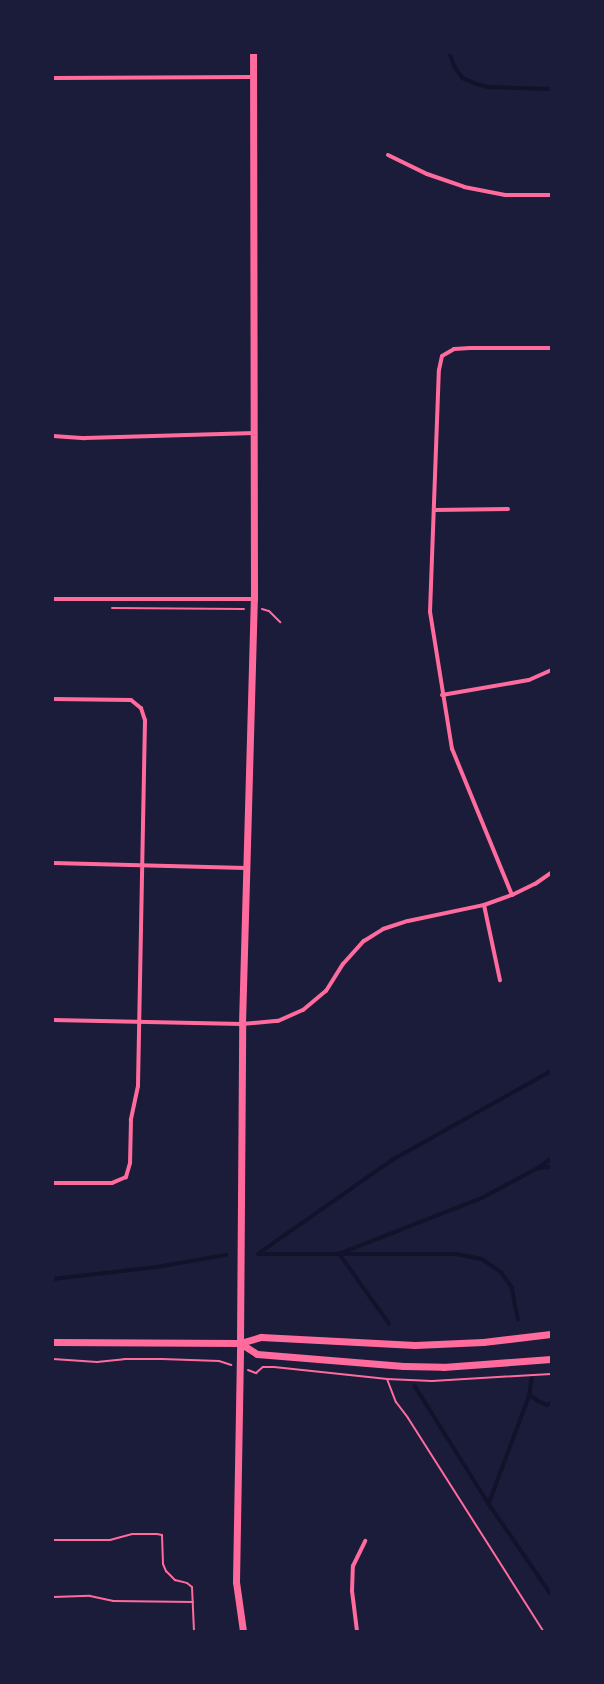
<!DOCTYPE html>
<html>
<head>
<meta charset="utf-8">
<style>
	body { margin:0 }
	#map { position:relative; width:604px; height:1684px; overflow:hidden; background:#1b1b3a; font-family:"Roboto Serif",serif }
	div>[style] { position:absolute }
	.stream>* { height:3.5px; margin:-1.75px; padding:0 1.75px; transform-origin:1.75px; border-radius:1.75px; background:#12122b }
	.path>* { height:2px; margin:-1px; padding:0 1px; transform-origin:1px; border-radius:1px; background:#ff6b9d }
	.minor>* { height:4px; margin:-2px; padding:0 2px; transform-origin:2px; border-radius:2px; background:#ff6b9d }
	.tertiary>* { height:7px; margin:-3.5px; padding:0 3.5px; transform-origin:3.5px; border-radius:3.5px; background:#ff6b9d }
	span { translate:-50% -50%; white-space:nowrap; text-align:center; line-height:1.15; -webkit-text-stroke:4px #1b1b3a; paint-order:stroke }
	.frame { position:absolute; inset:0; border:54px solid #1b1b3a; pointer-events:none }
</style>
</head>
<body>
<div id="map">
	<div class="stream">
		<div style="left:450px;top:53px;width:15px;rotate:70deg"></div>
		<div style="left:455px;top:67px;width:14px;rotate:54deg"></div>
		<div style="left:463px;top:78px;width:12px;rotate:24deg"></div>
		<div style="left:474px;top:83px;width:15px;rotate:16deg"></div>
		<div style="left:488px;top:87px;width:63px;rotate:1.8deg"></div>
		<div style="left:538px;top:1168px;width:13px;rotate:-4deg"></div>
		<div style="left:258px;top:1254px;width:164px;rotate:-35deg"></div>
		<div style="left:392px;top:1160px;width:182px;rotate:-29.2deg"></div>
		<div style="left:259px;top:1254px;width:197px"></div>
		<div style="left:456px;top:1254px;width:26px;rotate:11deg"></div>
		<div style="left:482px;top:1259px;width:23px;rotate:34deg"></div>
		<div style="left:501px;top:1272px;width:19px;rotate:54deg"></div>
		<div style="left:512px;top:1287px;width:33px;rotate:79deg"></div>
		<div style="left:53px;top:1279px;width:105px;rotate:-6.6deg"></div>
		<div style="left:157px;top:1267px;width:70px;rotate:-9.9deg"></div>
		<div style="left:389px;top:1324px;width:86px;rotate:-125.5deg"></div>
		<div style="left:339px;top:1254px;width:154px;rotate:-21.4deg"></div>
		<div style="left:482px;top:1198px;width:64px;rotate:-28.2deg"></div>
		<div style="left:538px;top:1168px;width:16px;rotate:-35deg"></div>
		<div style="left:532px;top:1378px;width:17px;rotate:97deg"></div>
		<div style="left:530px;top:1395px;width:116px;rotate:110.6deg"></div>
		<div style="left:489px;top:1504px;width:109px;rotate:55.4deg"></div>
		<div style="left:415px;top:1386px;width:139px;rotate:57.9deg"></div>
		<div style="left:530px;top:1395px;width:10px;rotate:37deg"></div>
		<div style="left:538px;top:1401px;width:10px;rotate:24deg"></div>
		<div style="left:547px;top:1405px;width:4px;rotate:-27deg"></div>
	</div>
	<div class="path">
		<div style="left:112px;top:608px;width:132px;rotate:0.4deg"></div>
		<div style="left:262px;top:609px;width:7px;rotate:16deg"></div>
		<div style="left:269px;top:611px;width:16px;rotate:45deg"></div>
		<div style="left:53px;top:1359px;width:44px;rotate:3.9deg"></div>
		<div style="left:97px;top:1362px;width:27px;rotate:-6deg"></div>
		<div style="left:124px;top:1359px;width:38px"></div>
		<div style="left:162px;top:1359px;width:57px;rotate:2deg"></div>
		<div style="left:219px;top:1361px;width:13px;rotate:18deg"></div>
		<div style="left:248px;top:1370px;width:9px;rotate:21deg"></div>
		<div style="left:256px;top:1373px;width:9px;rotate:-41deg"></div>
		<div style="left:263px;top:1367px;width:11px"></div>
		<div style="left:274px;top:1367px;width:114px;rotate:6.1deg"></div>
		<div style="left:387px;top:1379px;width:45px;rotate:2.5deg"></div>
		<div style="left:432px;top:1381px;width:119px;rotate:-3.4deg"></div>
		<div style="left:387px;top:1379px;width:25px;rotate:69deg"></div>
		<div style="left:396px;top:1402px;width:20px;rotate:53deg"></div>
		<div style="left:408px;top:1418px;width:252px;rotate:57.6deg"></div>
		<div style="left:53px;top:1540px;width:57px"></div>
		<div style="left:110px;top:1540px;width:23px;rotate:-15deg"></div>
		<div style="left:132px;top:1534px;width:25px"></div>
		<div style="left:157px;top:1534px;width:5px;rotate:11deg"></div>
		<div style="left:162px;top:1535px;width:29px;rotate:88deg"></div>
		<div style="left:163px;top:1564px;width:8px;rotate:67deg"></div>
		<div style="left:166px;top:1571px;width:13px;rotate:45deg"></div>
		<div style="left:175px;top:1580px;width:12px;rotate:14deg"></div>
		<div style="left:187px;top:1583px;width:6px;rotate:39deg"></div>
		<div style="left:192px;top:1587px;width:44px;rotate:87.4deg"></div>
		<div style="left:53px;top:1597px;width:37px;rotate:-2deg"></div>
		<div style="left:90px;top:1596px;width:24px;rotate:12deg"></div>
		<div style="left:113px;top:1601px;width:80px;rotate:0.7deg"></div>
	</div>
	<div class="minor">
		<div style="left:53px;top:78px;width:200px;rotate:-0.3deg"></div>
		<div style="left:388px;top:155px;width:43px;rotate:26deg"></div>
		<div style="left:427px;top:174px;width:39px;rotate:19deg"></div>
		<div style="left:464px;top:187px;width:42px;rotate:11deg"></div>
		<div style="left:505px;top:195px;width:46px"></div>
		<div style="left:53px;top:436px;width:32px;rotate:4deg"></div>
		<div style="left:85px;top:438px;width:170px;rotate:-1.7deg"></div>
		<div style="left:434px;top:510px;width:74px;rotate:-0.8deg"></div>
		<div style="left:53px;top:599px;width:201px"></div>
		<div style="left:442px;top:695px;width:88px;rotate:-9.8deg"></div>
		<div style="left:529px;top:680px;width:24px;rotate:-24deg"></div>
		<div style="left:53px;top:699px;width:78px;rotate:0.7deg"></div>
		<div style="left:131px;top:700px;width:13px;rotate:39deg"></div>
		<div style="left:141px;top:708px;width:13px;rotate:72deg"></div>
		<div style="left:145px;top:720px;width:366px;rotate:91.1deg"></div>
		<div style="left:138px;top:1086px;width:35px;rotate:102deg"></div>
		<div style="left:131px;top:1120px;width:43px;rotate:91.3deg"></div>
		<div style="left:130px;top:1163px;width:15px;rotate:106deg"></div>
		<div style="left:126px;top:1177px;width:15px;rotate:157deg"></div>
		<div style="left:112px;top:1183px;width:59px;rotate:180deg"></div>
		<div style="left:53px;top:863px;width:193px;rotate:1.5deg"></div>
		<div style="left:512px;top:895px;width:158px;rotate:-112.3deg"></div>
		<div style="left:452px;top:749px;width:139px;rotate:-99.1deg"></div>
		<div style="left:430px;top:612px;width:242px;rotate:-87.9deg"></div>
		<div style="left:439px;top:370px;width:14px;rotate:-78deg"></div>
		<div style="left:442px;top:356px;width:14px;rotate:-30deg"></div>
		<div style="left:454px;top:349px;width:16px;rotate:-4deg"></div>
		<div style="left:470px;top:348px;width:81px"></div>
		<div style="left:484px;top:905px;width:77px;rotate:78deg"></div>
		<div style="left:53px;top:1020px;width:189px;rotate:1.2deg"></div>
		<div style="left:242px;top:1024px;width:36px;rotate:-5deg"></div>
		<div style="left:278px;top:1021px;width:27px;rotate:-24deg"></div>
		<div style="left:303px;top:1010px;width:30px;rotate:-40deg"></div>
		<div style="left:326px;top:991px;width:32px;rotate:-58deg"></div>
		<div style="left:343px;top:964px;width:31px;rotate:-48deg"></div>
		<div style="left:364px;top:941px;width:22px;rotate:-32deg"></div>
		<div style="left:383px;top:929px;width:26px;rotate:-18deg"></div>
		<div style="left:408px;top:921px;width:78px;rotate:-11.9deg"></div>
		<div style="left:484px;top:905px;width:30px;rotate:-20deg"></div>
		<div style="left:512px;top:895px;width:25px;rotate:-26deg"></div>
		<div style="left:535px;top:884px;width:19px;rotate:-35deg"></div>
		<div style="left:357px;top:1631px;width:40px;rotate:-97.1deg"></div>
		<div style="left:352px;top:1591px;width:25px;rotate:-88deg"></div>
		<div style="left:353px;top:1566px;width:28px;rotate:-64deg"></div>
	</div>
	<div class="tertiary">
		<div style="left:53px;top:1342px;width:187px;rotate:0.3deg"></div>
		<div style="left:240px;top:1343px;width:22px;rotate:-16deg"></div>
		<div style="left:261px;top:1337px;width:154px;rotate:3deg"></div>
		<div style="left:415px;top:1345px;width:68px;rotate:-2.5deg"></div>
		<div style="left:483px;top:1342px;width:68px;rotate:-6.7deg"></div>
		<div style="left:240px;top:1343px;width:20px;rotate:33deg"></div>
		<div style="left:257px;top:1354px;width:147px;rotate:4.7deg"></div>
		<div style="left:404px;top:1366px;width:39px;rotate:1deg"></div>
		<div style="left:443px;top:1367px;width:108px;rotate:-4.2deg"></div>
		<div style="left:243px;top:1631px;width:49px;rotate:-98.1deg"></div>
		<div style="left:236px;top:1582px;width:239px;rotate:-89deg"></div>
		<div style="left:240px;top:1343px;width:319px;rotate:-89.6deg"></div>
		<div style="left:242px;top:1024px;width:425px;rotate:-88.4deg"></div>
		<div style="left:254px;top:599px;width:546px;rotate:-90.1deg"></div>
	</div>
	<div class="frame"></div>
</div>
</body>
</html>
